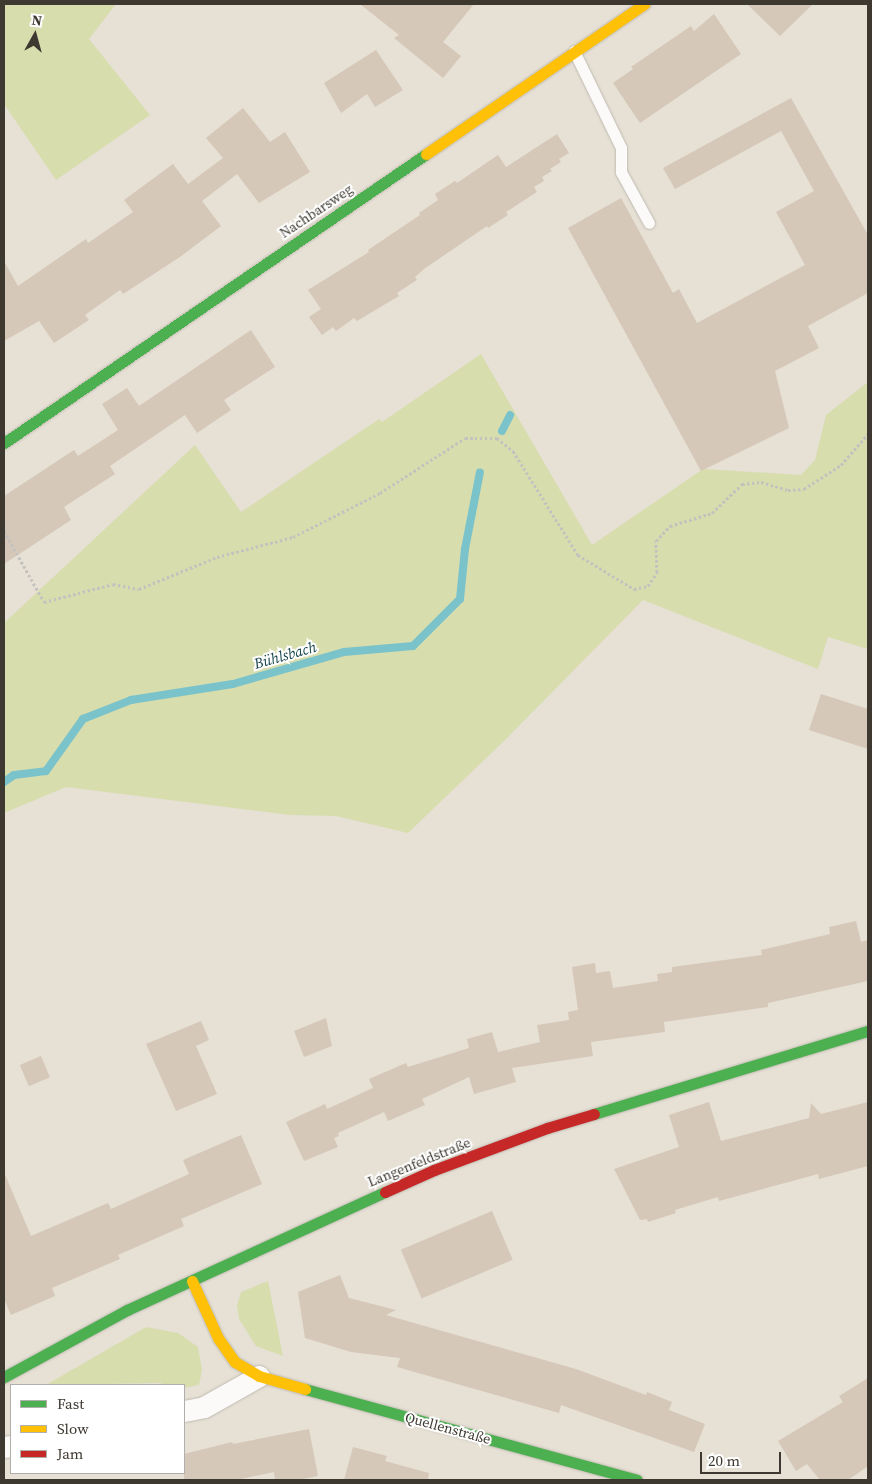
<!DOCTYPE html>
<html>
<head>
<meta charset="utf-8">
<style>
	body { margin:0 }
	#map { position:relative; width:872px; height:1484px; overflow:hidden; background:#e6e0d5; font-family:"Source Serif 4",serif }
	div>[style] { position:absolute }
	.green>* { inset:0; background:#d8ddae }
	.stream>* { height:8px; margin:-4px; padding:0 4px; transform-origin:4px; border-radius:4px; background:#7bc3ca }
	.building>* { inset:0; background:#d6c8b8; transform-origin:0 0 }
	.path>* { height:3px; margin-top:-1.5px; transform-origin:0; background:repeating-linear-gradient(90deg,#c4c2be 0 2.5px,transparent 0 5px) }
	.roads { filter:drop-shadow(0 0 1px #c0bbb1) drop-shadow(0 0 1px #c0bbb1) }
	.lane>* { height:11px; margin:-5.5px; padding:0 5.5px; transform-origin:5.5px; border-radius:5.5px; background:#fbfaf9 }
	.street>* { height:21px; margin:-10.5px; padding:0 10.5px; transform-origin:10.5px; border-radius:10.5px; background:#fbfaf9 }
	.fast>* { height:11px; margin:-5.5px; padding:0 5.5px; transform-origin:5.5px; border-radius:5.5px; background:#4caf50 }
	.slow>* { height:11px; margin:-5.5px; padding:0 5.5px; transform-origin:5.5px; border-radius:5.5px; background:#ffc107 }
	.jam>* { height:11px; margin:-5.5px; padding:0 5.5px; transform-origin:5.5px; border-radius:5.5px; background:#c62828 }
	span { translate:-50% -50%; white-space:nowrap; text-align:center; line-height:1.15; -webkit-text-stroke:4px #fff; paint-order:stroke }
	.street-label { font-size:14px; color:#3d3830 }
	.water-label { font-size:15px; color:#17464d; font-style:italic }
	.frame { position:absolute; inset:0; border:5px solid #3d3830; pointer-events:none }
	.legend { position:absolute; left:10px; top:1384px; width:175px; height:90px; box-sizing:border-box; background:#fff; border:1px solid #b1afac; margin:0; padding:6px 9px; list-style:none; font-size:15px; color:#3d3830 }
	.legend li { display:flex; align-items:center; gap:10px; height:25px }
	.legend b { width:25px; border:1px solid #b1afac }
	.north { position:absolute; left:10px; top:10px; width:50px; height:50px; -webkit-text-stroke:4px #fff; paint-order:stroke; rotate:7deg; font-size:14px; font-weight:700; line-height:20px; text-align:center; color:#3d3830 }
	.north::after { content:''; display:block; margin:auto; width:18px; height:22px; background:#3d3830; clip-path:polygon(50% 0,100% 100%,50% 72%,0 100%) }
	.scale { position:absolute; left:700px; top:1452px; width:81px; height:22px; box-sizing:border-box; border:2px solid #3d3830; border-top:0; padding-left:6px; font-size:15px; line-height:18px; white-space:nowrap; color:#3d3830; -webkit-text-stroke:4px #fff; paint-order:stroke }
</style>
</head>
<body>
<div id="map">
	<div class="green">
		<div style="clip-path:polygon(4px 4px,116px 4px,89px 39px,150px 115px,56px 180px,4px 104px)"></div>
		<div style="clip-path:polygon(481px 354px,592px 545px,703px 469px,801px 475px,815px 460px,826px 415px,868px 382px,868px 649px,828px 637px,818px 669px,643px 600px,503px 742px,408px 833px,336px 816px,291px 815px,66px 787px,4px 813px,4px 623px,195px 445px,241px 512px,379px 419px,382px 422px)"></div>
		<div style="clip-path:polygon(268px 1281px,283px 1356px,256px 1346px,239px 1319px,237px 1305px,241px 1292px)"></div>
		<div style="clip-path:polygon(146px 1327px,178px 1333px,198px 1347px,202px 1370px,199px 1385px,184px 1388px,184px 1385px,162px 1385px,161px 1383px,46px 1385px)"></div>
	</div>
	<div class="stream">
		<div style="left:502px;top:431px;width:18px;rotate:-63deg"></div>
		<div style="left:4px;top:782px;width:12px;rotate:-35deg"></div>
		<div style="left:14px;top:775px;width:32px;rotate:-7deg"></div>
		<div style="left:46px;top:771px;width:64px;rotate:-54.6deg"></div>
		<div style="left:83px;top:719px;width:52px;rotate:-21.6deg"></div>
		<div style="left:131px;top:700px;width:103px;rotate:-8.9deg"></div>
		<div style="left:233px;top:684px;width:116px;rotate:-16.1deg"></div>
		<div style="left:344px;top:652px;width:69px;rotate:-5deg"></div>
		<div style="left:413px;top:646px;width:66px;rotate:-45deg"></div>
		<div style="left:460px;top:599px;width:50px;rotate:-84.3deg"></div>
		<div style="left:465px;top:549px;width:78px;rotate:-79deg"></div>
	</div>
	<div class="building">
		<div style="clip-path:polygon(360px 4px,474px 4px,443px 42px,461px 56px,443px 78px,394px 38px,399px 35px)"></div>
		<div style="clip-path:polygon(747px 4px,813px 4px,780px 36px)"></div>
		<div style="clip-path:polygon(714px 14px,741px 54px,640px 123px,613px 83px,633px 69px,631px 67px,691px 26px,694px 31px)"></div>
		<div style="clip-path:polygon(376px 50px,403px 90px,375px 107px,367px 94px,341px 113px,324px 83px)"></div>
		<div style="clip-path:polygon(791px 98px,868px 235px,868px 293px,808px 326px,819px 348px,775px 371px,789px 428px,701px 471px,568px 228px,621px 198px,673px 293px,679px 289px,697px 323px,805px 265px,776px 212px,814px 191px,781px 131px,675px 189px,663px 168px)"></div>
		<div style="clip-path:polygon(243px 108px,270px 142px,285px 132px,310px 172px,259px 203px,237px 174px,202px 201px,221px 226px,180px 257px,123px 294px,120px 290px,85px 315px,89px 320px,54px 343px,39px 321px,4px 341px,4px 261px,18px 286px,86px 239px,88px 243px,133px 212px,124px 200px,173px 164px,188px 184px,223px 158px,206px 138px)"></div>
		<div style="clip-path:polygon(557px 134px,569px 153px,559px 159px,561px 162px,550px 169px,552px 171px,542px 177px,544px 181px,534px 187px,537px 192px,506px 212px,508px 215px,488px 228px,487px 226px,424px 269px,415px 277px,417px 280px,397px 293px,399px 296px,357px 321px,354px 318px,336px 331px,333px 327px,322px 335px,309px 317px,321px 309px,308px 290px,369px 252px,368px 250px,420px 215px,419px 213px,438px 200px,435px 194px,455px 181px,457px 183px,498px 155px,506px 167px)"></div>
		<div style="clip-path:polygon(251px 330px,275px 367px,224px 400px,231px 410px,197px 433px,185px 415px,110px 466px,115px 474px,64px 507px,71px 520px,4px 564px,4px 496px,74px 450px,78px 456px,118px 430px,102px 404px,127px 388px,139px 406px)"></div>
		<div style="clip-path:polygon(821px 694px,868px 709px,868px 749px,809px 730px)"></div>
		<div style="clip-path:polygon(856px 921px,861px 942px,868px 940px,868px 981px,768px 1003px,768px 1007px,664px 1022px,665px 1032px,591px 1042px,593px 1056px,512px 1068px,516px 1082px,474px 1094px,469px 1077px,422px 1099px,425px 1105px,388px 1121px,384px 1112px,338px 1133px,339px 1136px,334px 1138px,338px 1147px,304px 1161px,286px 1122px,325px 1104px,327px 1109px,373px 1088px,369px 1079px,406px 1063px,408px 1067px,469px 1048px,467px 1039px,492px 1032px,498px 1052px,540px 1042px,537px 1025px,569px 1020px,568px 1012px,578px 1010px,572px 967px,595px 963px,596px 973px,610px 971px,613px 988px,658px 981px,657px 974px,672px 972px,672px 967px,762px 955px,761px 950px,830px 934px,829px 927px)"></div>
		<div style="clip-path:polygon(326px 1018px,332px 1046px,304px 1057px,294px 1031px)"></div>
		<div style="clip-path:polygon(201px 1021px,209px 1040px,196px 1046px,217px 1094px,176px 1111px,146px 1044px)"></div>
		<div style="left:41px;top:1056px;width:23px;height:23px;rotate:67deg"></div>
		<div style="clip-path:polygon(709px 1102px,721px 1141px,809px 1118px,811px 1103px,821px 1114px,868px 1102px,868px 1166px,819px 1179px,818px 1174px,719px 1201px,718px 1197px,675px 1210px,676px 1213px,648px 1222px,647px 1219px,640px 1220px,614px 1169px,679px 1147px,669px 1115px)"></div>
		<div style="clip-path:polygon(241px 1135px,262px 1184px,181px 1219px,184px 1226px,118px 1255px,120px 1259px,52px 1288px,55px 1296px,11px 1315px,4px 1299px,4px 1172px,31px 1236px,108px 1203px,111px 1209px,189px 1174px,183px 1160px)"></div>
		<div style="left:492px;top:1211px;width:53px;height:99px;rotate:67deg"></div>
		<div style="clip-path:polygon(340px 1275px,349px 1298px,396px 1310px,386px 1315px,576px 1369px,646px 1395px,647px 1392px,672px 1402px,669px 1410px,705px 1424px,694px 1452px,561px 1405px,559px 1413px,397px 1367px,400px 1358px,351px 1352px,305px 1338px,298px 1292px)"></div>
		<div style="clip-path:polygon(868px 1378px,868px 1466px,848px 1480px,820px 1480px,807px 1464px,796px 1471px,778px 1441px,843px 1402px,839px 1396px)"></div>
		<div style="clip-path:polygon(309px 1429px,318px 1476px,298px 1480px,275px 1480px,274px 1472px,236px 1480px,184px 1480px,184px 1454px,232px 1442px,233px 1444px)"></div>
		<div style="clip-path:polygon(353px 1447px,387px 1456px,385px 1461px,429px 1473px,428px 1480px,344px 1480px)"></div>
	</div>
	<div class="path">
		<div style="left:4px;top:531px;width:81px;rotate:60.6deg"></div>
		<div style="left:44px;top:602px;width:71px;rotate:-14.6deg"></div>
		<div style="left:113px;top:584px;width:26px;rotate:11deg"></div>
		<div style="left:139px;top:589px;width:84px;rotate:-22.3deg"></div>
		<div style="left:217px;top:557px;width:79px;rotate:-14.7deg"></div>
		<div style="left:293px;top:537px;width:97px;rotate:-26.8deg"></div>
		<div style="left:380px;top:493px;width:101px;rotate:-32.9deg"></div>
		<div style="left:465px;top:438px;width:32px"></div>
		<div style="left:497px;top:438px;width:21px;rotate:39deg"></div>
		<div style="left:513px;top:451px;width:123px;rotate:58deg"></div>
		<div style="left:578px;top:555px;width:66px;rotate:31.3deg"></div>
		<div style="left:634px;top:589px;width:14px;rotate:-12deg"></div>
		<div style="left:648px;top:586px;width:17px;rotate:-57deg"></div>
		<div style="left:657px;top:572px;width:31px;rotate:-92deg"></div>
		<div style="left:656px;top:541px;width:21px;rotate:-47deg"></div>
		<div style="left:670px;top:526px;width:44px;rotate:-17.2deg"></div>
		<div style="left:712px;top:513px;width:42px;rotate:-44deg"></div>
		<div style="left:742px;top:484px;width:19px;rotate:-6deg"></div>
		<div style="left:761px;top:482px;width:28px;rotate:17deg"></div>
		<div style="left:788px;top:490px;width:16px;rotate:-4deg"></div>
		<div style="left:804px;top:489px;width:44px;rotate:-33deg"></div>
		<div style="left:841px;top:465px;width:41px;rotate:-48.9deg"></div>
	</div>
	<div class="roads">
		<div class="lane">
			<div style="left:574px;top:51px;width:108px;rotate:64.1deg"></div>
			<div style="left:621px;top:148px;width:24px;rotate:90deg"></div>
			<div style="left:621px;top:172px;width:58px;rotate:61.2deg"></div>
		</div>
		<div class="street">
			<div style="left:184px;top:1411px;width:20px;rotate:-11deg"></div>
			<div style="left:204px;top:1407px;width:63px;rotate:-29.4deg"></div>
			<div style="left:4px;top:1447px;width:7px;rotate:-8deg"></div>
		</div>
		<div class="fast">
			<div style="left:4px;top:443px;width:511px;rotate:-34.4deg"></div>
			<div style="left:594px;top:1114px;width:286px;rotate:-16.9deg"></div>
			<div style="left:4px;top:1377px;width:140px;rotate:-28.6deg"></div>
			<div style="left:127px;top:1310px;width:284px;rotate:-24.6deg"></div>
			<div style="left:305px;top:1389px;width:344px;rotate:15.3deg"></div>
		</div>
		<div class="slow">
			<div style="left:426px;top:154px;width:265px;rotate:-34.5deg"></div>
			<div style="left:192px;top:1281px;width:63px;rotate:65.5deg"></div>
			<div style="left:218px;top:1338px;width:29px;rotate:55deg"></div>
			<div style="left:235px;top:1362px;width:28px;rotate:30deg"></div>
			<div style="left:259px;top:1376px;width:48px;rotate:15.8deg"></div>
		</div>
		<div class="jam">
			<div style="left:385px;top:1192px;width:54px;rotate:-24.2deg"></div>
			<div style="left:434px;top:1170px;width:121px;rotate:-20.4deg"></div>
			<div style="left:547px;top:1128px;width:49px;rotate:-16.6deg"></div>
		</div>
	</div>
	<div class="street-label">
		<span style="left:316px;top:211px;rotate:-34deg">Nachbarsweg</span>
		<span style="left:419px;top:1162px;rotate:-22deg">Langenfeldstraße</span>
		<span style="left:448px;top:1428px;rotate:15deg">Quellenstraße</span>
	</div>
	<div class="water-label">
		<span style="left:285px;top:655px;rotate:-16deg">Bühlsbach</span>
	</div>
	<div class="frame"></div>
	<ul class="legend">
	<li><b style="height:6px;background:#4caf50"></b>Fast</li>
	<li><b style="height:6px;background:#ffc107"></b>Slow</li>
	<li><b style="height:6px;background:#c62828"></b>Jam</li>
	</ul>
	<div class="north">N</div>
	<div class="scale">20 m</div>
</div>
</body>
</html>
